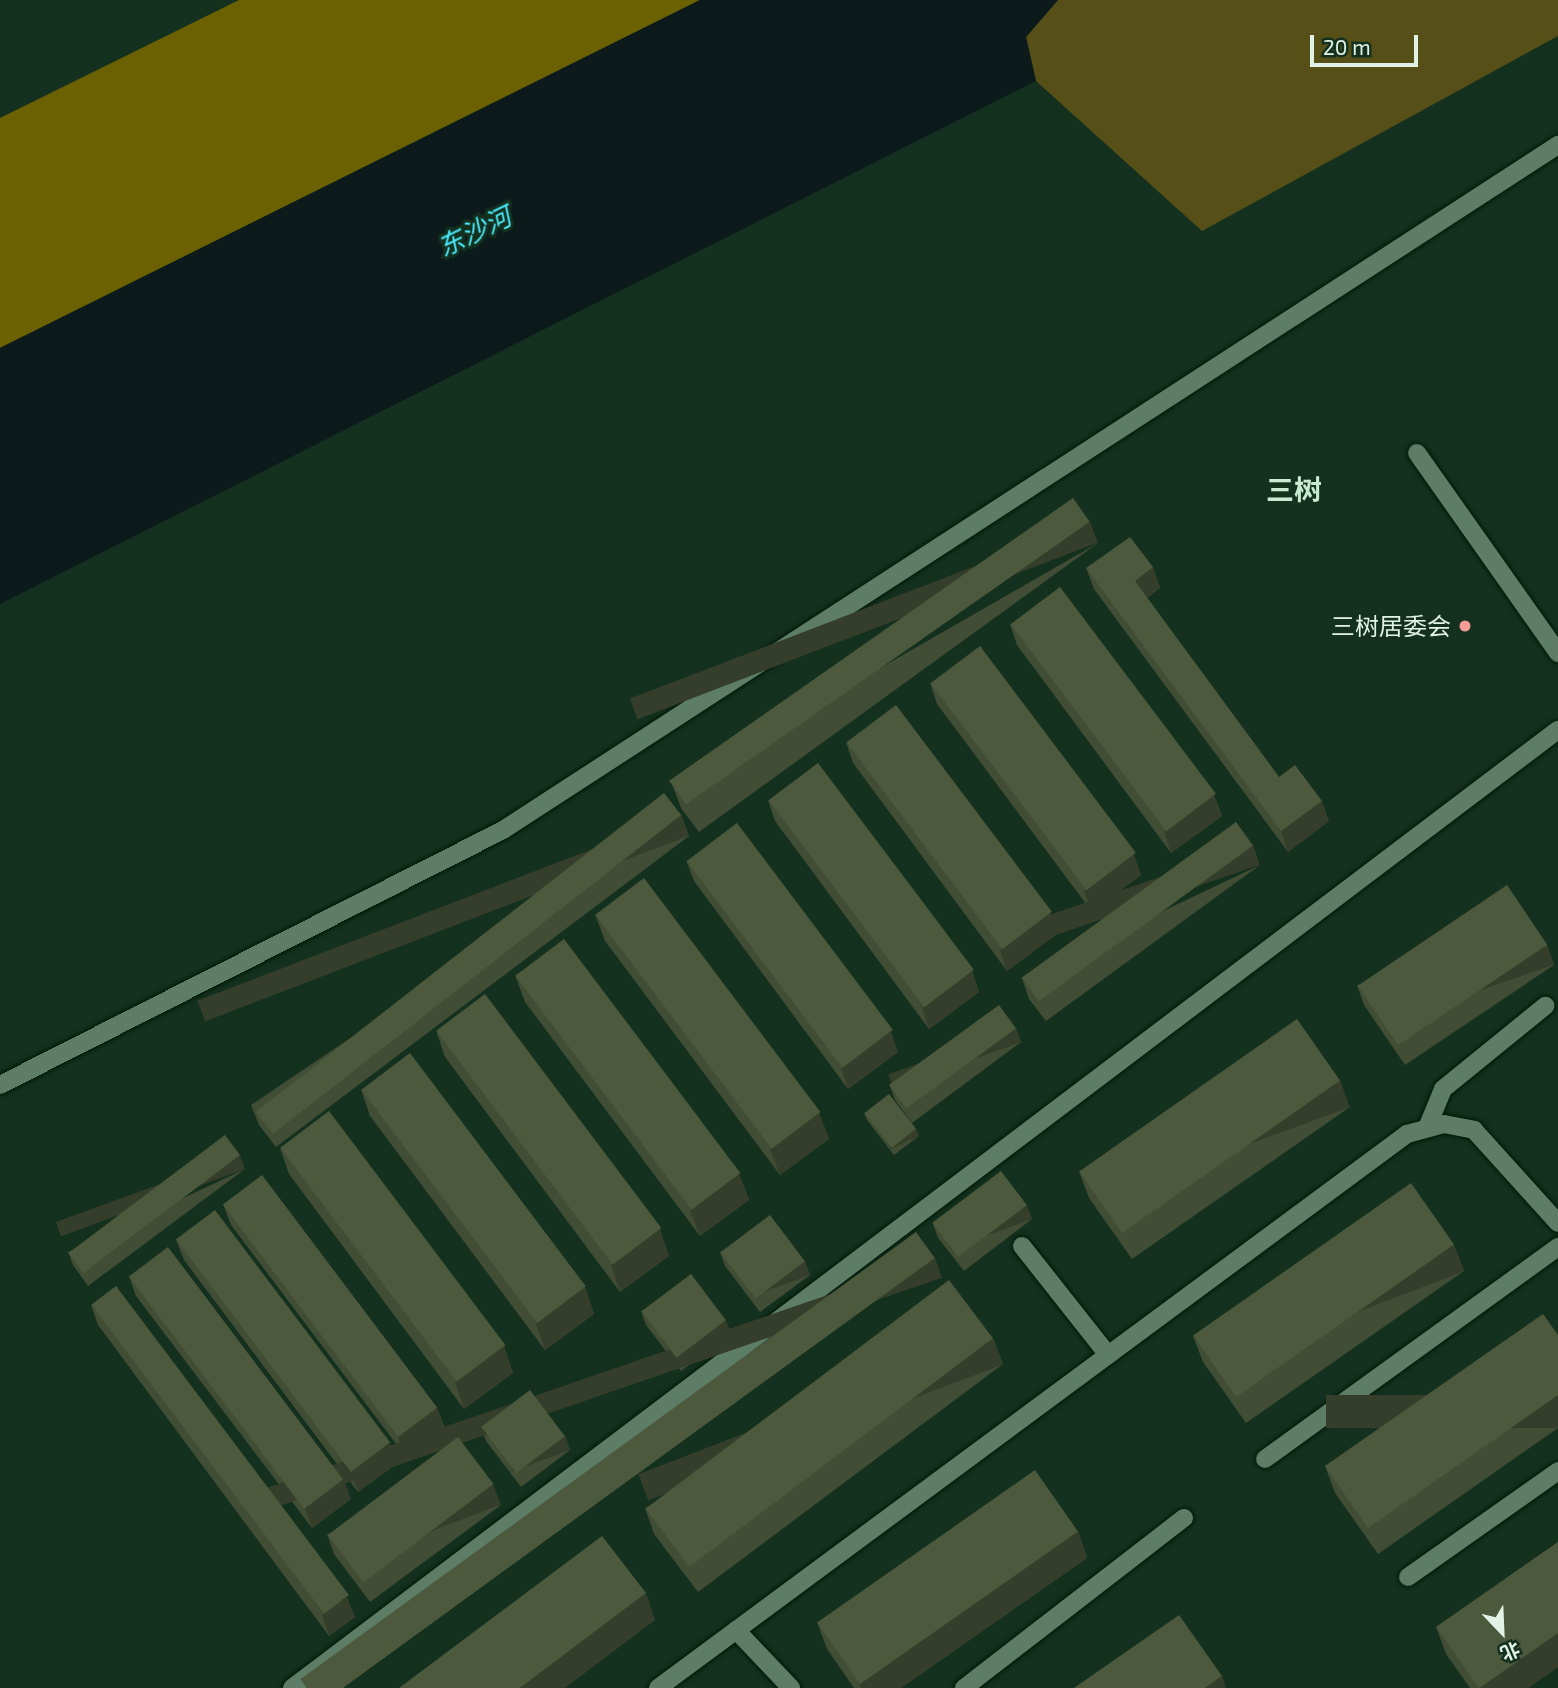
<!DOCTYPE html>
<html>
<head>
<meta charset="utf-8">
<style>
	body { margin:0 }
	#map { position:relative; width:1558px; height:1688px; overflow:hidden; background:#14311f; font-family:"Exo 2","Noto Sans SC",sans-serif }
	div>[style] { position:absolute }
	.green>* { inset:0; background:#564f17 }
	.forest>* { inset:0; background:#6b6102 }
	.water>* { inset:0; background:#0c1a1c }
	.roads { filter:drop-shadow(0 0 2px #001908) drop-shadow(0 0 2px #001908) }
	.lane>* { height:18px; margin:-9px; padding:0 9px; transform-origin:9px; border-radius:9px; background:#5d7d67 }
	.street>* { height:18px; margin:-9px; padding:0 9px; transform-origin:9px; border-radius:9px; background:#5d7d67 }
	.wall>* { inset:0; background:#414d34 }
	.shaded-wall>* { inset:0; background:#353e2a; transform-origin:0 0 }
	.building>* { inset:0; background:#4c593c; transform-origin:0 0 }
	.dots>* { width:19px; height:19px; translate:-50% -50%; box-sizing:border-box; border:4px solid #14311f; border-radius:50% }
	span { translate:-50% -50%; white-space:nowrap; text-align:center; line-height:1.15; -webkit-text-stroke:6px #14311f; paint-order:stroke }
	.poi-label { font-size:24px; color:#e1f2e6 }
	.right { translate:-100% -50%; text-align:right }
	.water-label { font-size:26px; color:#4ae9fd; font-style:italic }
	.quarter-label { font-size:28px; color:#c8ead2; font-weight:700 }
	.north { position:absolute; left:1467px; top:1597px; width:70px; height:70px; -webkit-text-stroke:5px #14311f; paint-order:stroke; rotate:157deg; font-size:19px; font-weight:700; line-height:28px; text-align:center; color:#e1f2e6 }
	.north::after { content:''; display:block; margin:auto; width:24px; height:32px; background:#e1f2e6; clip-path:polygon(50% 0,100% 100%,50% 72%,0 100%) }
	.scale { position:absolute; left:1310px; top:35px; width:108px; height:32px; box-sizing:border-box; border:4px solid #e1f2e6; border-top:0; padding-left:9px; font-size:21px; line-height:24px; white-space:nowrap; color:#e1f2e6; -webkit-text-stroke:5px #14311f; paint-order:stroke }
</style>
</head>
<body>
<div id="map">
	<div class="green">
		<div style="clip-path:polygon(1058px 0,1558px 0,1558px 36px,1202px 231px,1036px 81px,1026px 37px)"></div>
	</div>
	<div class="forest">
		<div style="clip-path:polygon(239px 0,700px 0,0 348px,0 118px)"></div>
	</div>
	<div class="water">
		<div style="clip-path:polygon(700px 0,1058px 0,1026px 37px,1036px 81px,0 604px,0 348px)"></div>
	</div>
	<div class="roads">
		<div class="lane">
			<div style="left:1417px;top:453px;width:245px;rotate:54.8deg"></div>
			<div style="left:1427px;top:1128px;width:42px;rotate:-67.7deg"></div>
			<div style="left:1443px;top:1089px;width:132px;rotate:-39.1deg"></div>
			<div style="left:1022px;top:1246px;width:139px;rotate:51.7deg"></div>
			<div style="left:1265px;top:1459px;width:362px;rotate:-35.9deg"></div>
			<div style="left:1408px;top:1577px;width:184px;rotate:-35.2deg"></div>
			<div style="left:736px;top:1630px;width:80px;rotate:46.5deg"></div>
			<div style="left:658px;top:1688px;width:932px;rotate:-36.49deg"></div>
			<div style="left:1407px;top:1134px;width:38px;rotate:-15deg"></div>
			<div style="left:1444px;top:1124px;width:31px;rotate:11deg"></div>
			<div style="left:1474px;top:1130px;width:125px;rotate:47.9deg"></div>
			<div style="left:964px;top:1688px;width:278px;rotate:-37.7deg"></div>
		</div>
		<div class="street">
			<div style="left:0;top:1085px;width:564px;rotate:-26.88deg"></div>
			<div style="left:503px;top:830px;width:1258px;rotate:-33deg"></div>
			<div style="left:292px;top:1688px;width:1588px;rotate:-37.12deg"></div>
		</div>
	</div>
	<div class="wall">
		<div style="clip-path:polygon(1098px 543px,699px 832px,681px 808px,673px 787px)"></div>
		<div style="clip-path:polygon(1153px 567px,1160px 588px,1147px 598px,1279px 777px,1329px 821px,1288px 852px,1094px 589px,1086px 568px)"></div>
		<div style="clip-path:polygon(1010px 624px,1214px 795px,1222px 816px,1171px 853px,1017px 645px)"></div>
		<div style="clip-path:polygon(930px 683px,1141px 875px,1092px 912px,937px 704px)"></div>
		<div style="clip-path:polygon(846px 742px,1050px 913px,1057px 934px,1007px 971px,853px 763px)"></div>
		<div style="clip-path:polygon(768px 800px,972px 971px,979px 992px,929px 1029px,775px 821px)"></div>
		<div style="clip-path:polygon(681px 815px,689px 836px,276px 1147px,259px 1125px,251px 1105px)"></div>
		<div style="clip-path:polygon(686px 860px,898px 1052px,848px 1089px,694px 881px)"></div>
		<div style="clip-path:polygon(1260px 865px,1046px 1021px,1029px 999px,1022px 978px)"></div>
		<div style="clip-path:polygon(595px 914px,819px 1113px,829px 1139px,780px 1175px,605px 941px)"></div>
		<div style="clip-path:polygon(1547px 945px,1554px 965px,1405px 1065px,1364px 1005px,1357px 985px)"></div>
		<div style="clip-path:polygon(515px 975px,739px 1174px,749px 1200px,700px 1236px,525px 1002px)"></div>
		<div style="clip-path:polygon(1016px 1028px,1021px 1042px,912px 1123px,895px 1100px,890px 1086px)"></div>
		<div style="clip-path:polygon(436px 1030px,669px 1256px,620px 1292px,445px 1057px)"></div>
		<div style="clip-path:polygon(361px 1089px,585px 1287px,594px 1314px,545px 1350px,370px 1116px)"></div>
		<div style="clip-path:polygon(1350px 1107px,1132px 1259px,1089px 1198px,1079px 1171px)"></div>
		<div style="clip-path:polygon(864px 1113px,916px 1129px,919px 1136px,894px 1155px,867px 1120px)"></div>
		<div style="clip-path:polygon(280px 1148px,504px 1346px,513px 1373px,464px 1409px,289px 1174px)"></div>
		<div style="clip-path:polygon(245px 1169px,88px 1286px,73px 1265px,68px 1252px)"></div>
		<div style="clip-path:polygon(223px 1204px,437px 1408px,445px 1428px,406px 1457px,231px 1225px)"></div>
		<div style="clip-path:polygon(1032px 1219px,964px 1271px,938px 1238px,933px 1224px)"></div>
		<div style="clip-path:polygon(176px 1240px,398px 1463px,358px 1492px,184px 1260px)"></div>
		<div style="clip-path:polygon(1454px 1245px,1464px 1271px,1246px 1423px,1203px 1362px,1193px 1336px)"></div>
		<div style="clip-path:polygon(720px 1252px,810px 1275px,760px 1312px,725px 1266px)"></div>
		<div style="clip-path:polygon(129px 1276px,351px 1499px,312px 1528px,136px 1296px)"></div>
		<div style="clip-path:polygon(91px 1305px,355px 1617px,329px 1636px,98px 1325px)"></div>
		<div style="clip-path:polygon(641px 1311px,731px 1334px,681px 1371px,646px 1325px)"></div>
		<div style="clip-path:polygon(1558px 1335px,1558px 1428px,1378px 1554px,1335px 1493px,1325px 1466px)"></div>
		<div style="clip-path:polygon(993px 1338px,1003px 1364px,698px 1592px,654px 1534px,645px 1508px)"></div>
		<div style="clip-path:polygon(481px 1427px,565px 1436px,570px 1450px,521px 1487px,486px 1441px)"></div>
		<div style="clip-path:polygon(501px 1505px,370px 1602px,334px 1554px,327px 1534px)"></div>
		<div style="clip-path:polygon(1078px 1531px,1087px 1558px,901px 1688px,854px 1688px,827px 1649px,817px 1622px)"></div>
		<div style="clip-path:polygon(1558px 1542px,1558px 1667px,1528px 1688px,1470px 1688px,1446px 1654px,1436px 1627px)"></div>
	</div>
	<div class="shaded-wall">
		<div style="left:1090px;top:522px;width:22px;height:493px;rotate:69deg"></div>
		<div style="clip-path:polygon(1153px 567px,1160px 588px,1142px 602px,1135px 581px)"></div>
		<div style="clip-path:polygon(1214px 795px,1222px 816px,1171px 853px,1164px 832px)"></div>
		<div style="clip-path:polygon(1322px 801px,1329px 821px,1288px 852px,1281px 831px)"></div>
		<div style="left:681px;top:815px;width:22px;height:518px;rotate:69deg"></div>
		<div style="left:1253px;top:845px;width:21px;height:266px;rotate:71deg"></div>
		<div style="clip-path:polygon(1134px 854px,1141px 875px,1092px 912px,1084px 891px)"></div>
		<div style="clip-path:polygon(1050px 913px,1057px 934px,1007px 971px,1000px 950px)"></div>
		<div style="left:1547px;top:945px;width:21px;height:180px;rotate:71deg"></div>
		<div style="clip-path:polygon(972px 971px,979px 992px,929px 1029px,922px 1008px)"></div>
		<div style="left:1016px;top:1028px;width:15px;height:136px;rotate:70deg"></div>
		<div style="clip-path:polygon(891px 1031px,898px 1052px,848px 1089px,841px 1068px)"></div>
		<div style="left:1340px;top:1080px;width:29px;height:266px;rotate:70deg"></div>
		<div style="clip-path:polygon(819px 1113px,829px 1139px,780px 1175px,770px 1149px)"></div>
		<div style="left:916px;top:1129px;width:8px;height:31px;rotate:67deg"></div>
		<div style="left:240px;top:1155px;width:15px;height:196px;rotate:70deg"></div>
		<div style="clip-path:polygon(739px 1174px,749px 1200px,700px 1236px,690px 1210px)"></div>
		<div style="left:1027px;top:1205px;width:15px;height:86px;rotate:70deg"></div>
		<div style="clip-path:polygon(660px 1229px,669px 1256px,620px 1292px,611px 1265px)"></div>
		<div style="left:1454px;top:1245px;width:28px;height:266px;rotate:69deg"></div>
		<div style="left:935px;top:1258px;width:21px;height:719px;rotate:71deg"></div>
		<div style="left:805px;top:1261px;width:15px;height:62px;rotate:70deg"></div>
		<div style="clip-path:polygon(585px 1287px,594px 1314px,545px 1350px,536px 1324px)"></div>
		<div style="left:726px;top:1320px;width:15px;height:62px;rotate:70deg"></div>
		<div style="left:993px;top:1338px;width:28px;height:380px;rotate:69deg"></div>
		<div style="clip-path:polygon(504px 1346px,513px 1373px,464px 1409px,455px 1382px)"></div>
		<div style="left:1558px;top:1395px;width:33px;height:232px;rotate:90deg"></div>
		<div style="clip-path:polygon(437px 1408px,445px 1428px,406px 1457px,398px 1437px)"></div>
		<div style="left:565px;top:1436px;width:15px;height:61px;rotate:70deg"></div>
		<div style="clip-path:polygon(390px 1443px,398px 1463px,358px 1492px,351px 1472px)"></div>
		<div style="clip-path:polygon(344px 1479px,351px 1499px,312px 1528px,305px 1508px)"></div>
		<div style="left:493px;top:1484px;width:22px;height:162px;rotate:69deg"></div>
		<div style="clip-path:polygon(1078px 1531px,1087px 1558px,901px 1688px,861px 1688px,860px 1683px)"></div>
		<div style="clip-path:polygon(646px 1593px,655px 1620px,565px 1688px,520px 1688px)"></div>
		<div style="clip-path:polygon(347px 1597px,355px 1617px,329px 1636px,322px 1615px)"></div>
		<div style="clip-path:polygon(1558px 1633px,1558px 1667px,1528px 1688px,1480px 1688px)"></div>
		<div style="clip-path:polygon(1222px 1676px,1226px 1688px,1205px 1688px)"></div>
	</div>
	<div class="building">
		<div style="left:1073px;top:498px;width:29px;height:493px;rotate:55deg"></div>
		<div style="clip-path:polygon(1130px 537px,1153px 567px,1135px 581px,1279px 777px,1295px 765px,1322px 801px,1281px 831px,1086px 568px)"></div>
		<div style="left:1060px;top:587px;width:259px;height:62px;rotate:53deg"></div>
		<div style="left:980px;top:646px;width:259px;height:62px;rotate:53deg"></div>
		<div style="left:896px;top:705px;width:259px;height:62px;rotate:53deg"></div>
		<div style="left:818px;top:763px;width:259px;height:62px;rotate:53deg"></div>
		<div style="left:664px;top:793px;width:28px;height:518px;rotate:52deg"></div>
		<div style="left:1236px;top:822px;width:29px;height:265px;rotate:54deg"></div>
		<div style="left:737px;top:823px;width:259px;height:63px;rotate:53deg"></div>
		<div style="left:644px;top:878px;width:293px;height:61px;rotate:53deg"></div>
		<div style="left:1507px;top:885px;width:72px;height:180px;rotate:56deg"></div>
		<div style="left:564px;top:939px;width:293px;height:61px;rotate:53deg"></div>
		<div style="left:485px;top:994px;width:293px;height:61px;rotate:53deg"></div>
		<div style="left:999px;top:1005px;width:29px;height:136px;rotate:54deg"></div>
		<div style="left:1297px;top:1019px;width:75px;height:266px;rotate:55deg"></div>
		<div style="left:410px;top:1053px;width:292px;height:61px;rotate:53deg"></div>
		<div style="left:889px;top:1094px;width:44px;height:31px;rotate:52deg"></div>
		<div style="left:329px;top:1111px;width:293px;height:61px;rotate:53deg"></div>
		<div style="left:225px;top:1135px;width:25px;height:196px;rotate:53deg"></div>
		<div style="left:1001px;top:1171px;width:43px;height:86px;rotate:53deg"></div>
		<div style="left:262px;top:1175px;width:291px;height:49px;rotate:53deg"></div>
		<div style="left:1411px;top:1183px;width:75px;height:266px;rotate:55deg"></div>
		<div style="left:215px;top:1210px;width:291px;height:49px;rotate:53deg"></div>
		<div style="left:770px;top:1215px;width:58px;height:62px;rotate:53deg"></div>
		<div style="left:916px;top:1232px;width:32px;height:761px;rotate:54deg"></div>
		<div style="left:168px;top:1247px;width:291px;height:49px;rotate:53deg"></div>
		<div style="left:691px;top:1274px;width:58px;height:62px;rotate:53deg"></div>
		<div style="left:949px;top:1280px;width:73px;height:380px;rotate:53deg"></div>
		<div style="left:116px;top:1286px;width:387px;height:31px;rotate:53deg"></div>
		<div style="clip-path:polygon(1543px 1314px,1558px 1335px,1558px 1395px,1368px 1528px,1325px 1466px)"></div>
		<div style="left:530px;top:1390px;width:58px;height:61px;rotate:53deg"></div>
		<div style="left:458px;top:1437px;width:59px;height:163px;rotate:53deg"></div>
		<div style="left:1035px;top:1470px;width:75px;height:266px;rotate:55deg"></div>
		<div style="clip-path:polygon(602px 1536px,646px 1593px,520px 1688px,399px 1688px)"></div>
		<div style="clip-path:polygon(1558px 1542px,1558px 1633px,1479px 1688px,1436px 1627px)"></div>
		<div style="clip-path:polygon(1179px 1615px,1222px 1676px,1205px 1688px,1074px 1688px)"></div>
	</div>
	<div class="dots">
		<div style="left:1465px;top:626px;background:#f59b97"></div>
	</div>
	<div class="poi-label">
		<span class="right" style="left:1451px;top:626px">三树居委会</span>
	</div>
	<div class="water-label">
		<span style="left:474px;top:231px;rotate:-26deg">东沙河</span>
	</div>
	<div class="quarter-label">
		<span style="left:1294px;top:489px">三树</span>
	</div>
	<div class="north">北</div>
	<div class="scale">20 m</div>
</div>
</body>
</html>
